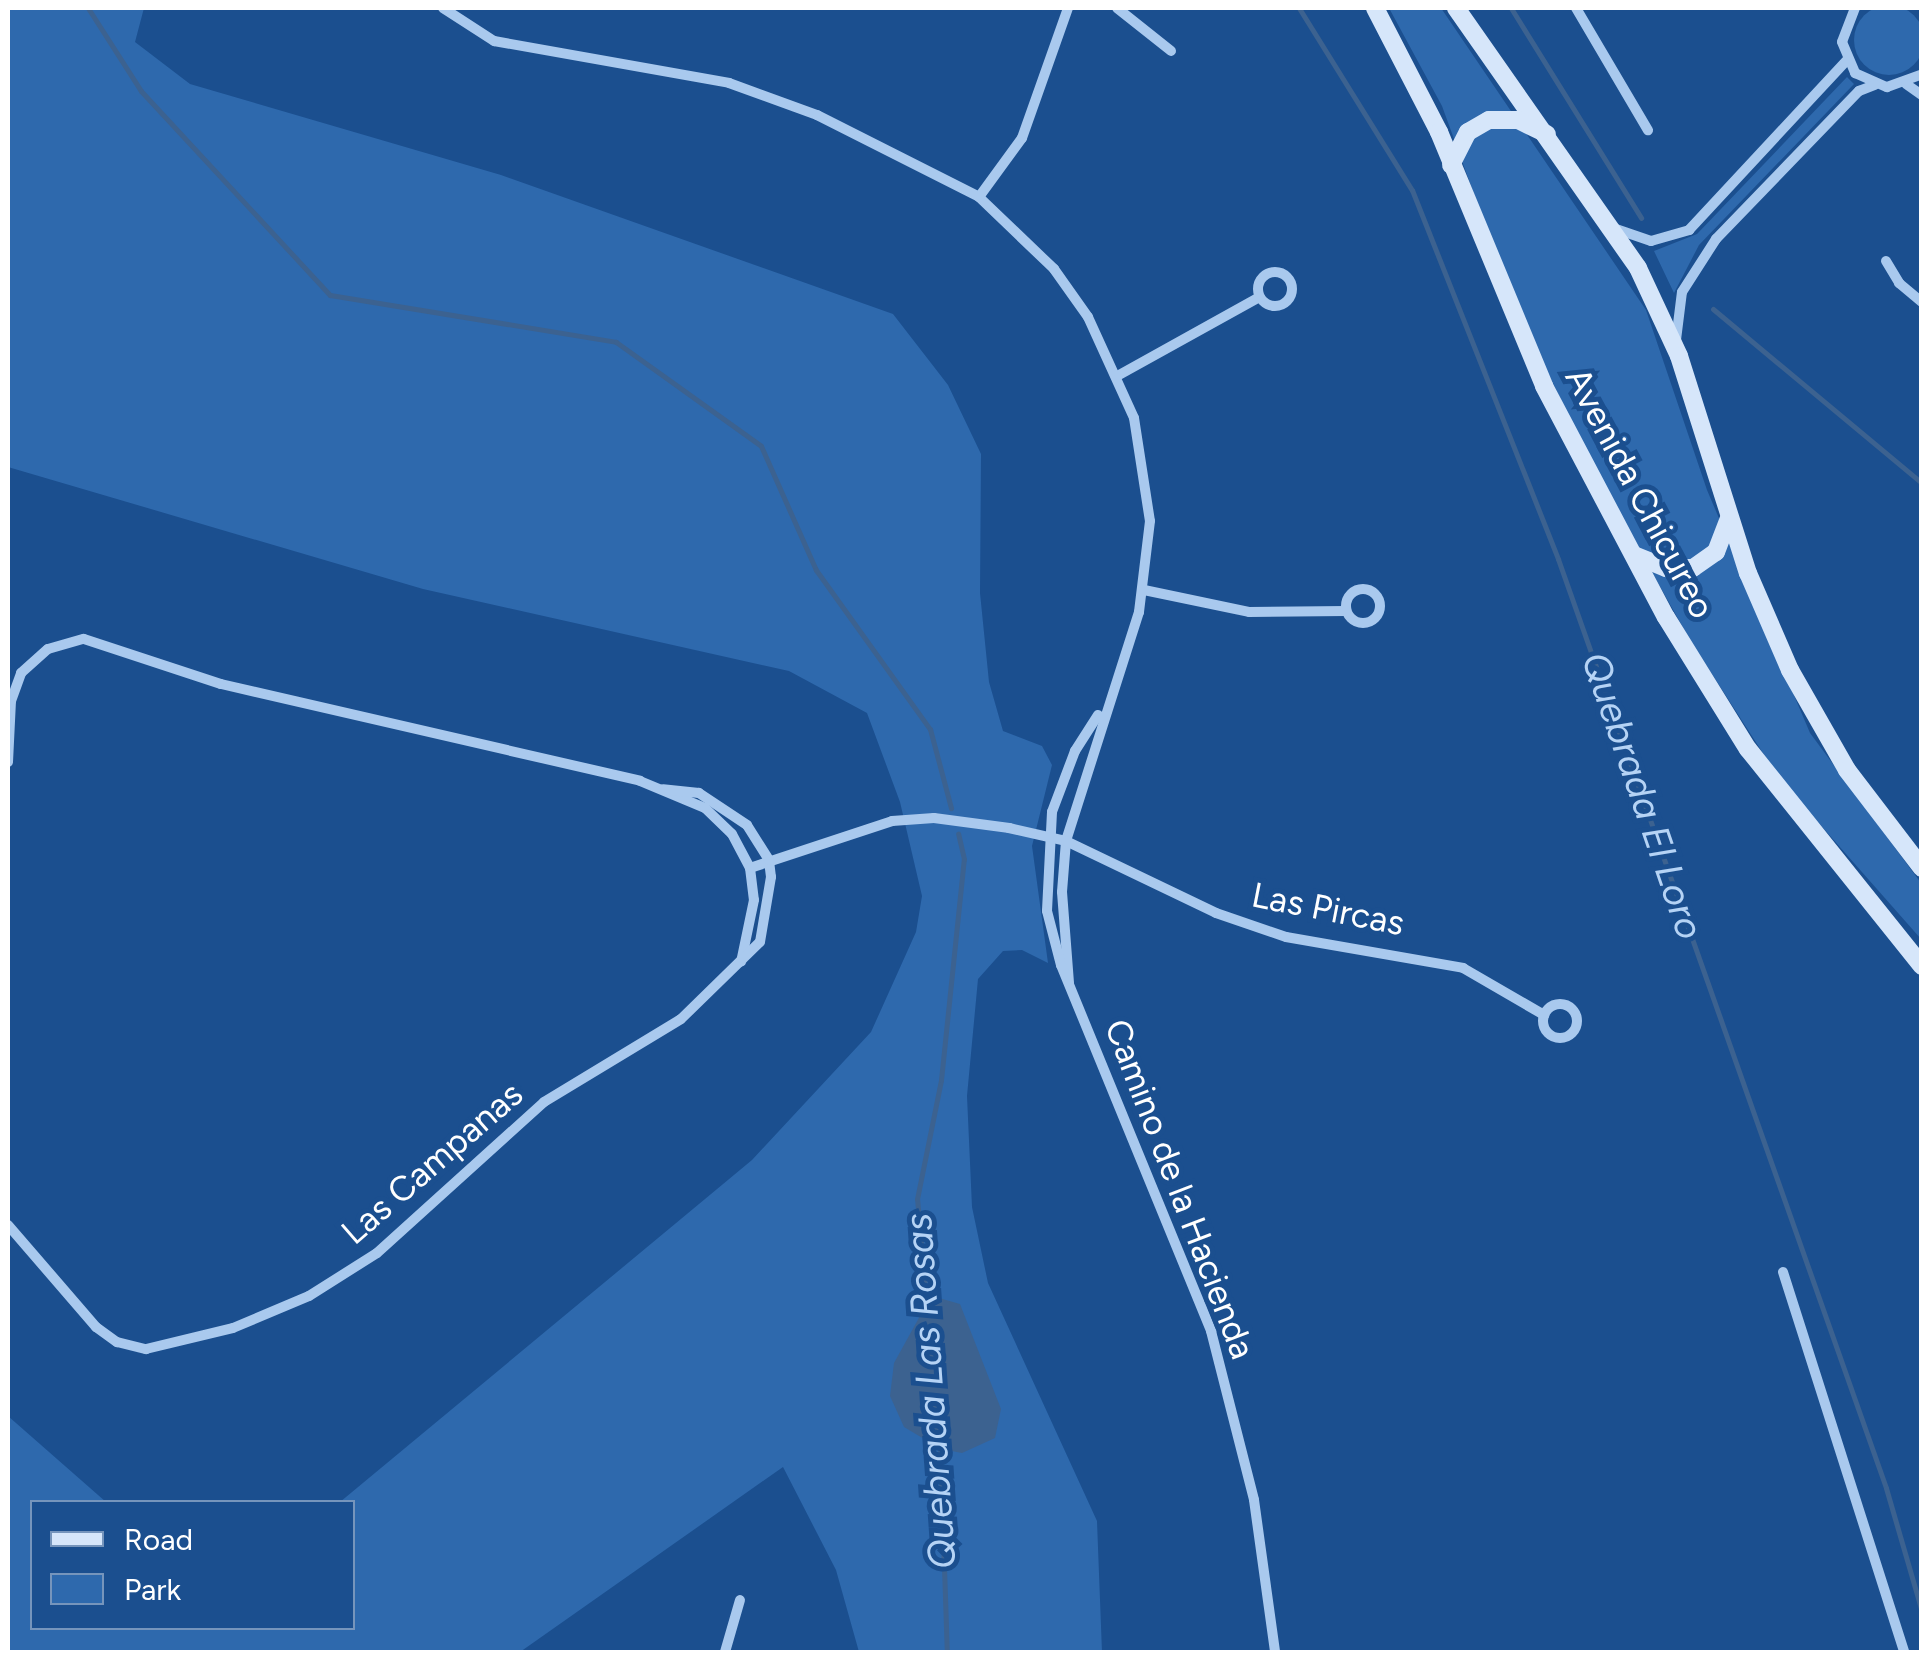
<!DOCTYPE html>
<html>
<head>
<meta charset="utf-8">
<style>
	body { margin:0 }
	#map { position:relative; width:1929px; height:1660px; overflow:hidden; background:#1b4f8f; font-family:Figtree,sans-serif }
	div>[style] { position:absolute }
	.green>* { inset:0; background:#2e69ad }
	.round { border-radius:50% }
	.water>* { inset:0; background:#3c6290 }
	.stream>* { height:5px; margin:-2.5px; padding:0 2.5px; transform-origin:2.5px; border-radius:2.5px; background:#3c6290 }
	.minor>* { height:10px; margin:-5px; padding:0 5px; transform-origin:5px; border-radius:5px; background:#a9c9ee }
	.minor>.ring { margin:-5px; padding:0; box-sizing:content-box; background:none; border:10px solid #a9c9ee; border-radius:50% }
	.secondary>* { height:18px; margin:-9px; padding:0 9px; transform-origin:9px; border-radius:9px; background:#d6e6fa }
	span { translate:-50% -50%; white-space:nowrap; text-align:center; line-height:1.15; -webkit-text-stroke:10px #1b4f8f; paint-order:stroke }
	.street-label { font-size:35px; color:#fff }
	.water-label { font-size:38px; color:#b5d3f5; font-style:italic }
	.frame { position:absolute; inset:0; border:10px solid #fff; pointer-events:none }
	.legend { position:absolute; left:30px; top:1500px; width:325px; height:130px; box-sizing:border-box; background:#1b4f8f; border:2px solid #7695bc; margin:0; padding:12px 18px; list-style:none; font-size:30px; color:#fff }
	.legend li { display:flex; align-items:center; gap:20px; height:50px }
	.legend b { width:50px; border:2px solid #7695bc }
</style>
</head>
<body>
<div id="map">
	<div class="green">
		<div class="round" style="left:1854px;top:5px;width:70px;height:70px"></div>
		<div style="clip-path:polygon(8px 8px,144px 8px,135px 42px,190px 84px,501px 175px,893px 314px,948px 385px,981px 454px,980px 593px,989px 682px,1003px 731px,1042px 746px,1052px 765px,1032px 846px,1048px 963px,1022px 950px,1003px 951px,978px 979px,967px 1096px,972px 1207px,988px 1283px,1097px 1521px,1102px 1652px,859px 1652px,836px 1570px,783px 1467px,520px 1652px,8px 1652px,8px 1416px,106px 1502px,32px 1502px,32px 1628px,352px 1628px,352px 1502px,340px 1502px,752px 1160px,871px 1032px,916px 932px,922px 896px,900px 802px,867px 713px,789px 671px,423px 589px,8px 467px)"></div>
		<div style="clip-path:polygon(1389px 8px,1441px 8px,1646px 310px,1707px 490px,1810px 733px,1921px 883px,1921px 939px,1779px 778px,1690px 640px,1598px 476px,1513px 301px,1442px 106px)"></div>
		<div style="clip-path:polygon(1847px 77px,1854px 84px,1699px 245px,1674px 293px,1654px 251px,1697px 234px)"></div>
	</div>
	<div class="water">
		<div style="clip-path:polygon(939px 1298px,960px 1304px,1001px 1409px,995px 1438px,962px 1453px,941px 1449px,904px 1427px,890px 1396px,894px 1363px,926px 1305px)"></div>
	</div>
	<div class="stream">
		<div style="left:88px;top:8px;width:98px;rotate:57.4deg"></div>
		<div style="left:141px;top:91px;width:278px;rotate:47.2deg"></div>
		<div style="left:330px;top:295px;width:290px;rotate:9.3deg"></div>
		<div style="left:616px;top:342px;width:178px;rotate:35.6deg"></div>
		<div style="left:761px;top:446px;width:136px;rotate:66.1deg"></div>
		<div style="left:816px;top:570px;width:196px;rotate:54.4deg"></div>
		<div style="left:930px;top:729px;width:82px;rotate:75.1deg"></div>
		<div style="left:1299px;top:8px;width:214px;rotate:58.2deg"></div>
		<div style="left:1412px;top:190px;width:397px;rotate:68.4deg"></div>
		<div style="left:1558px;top:559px;width:985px;rotate:70.55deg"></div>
		<div style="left:1886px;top:1488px;width:129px;rotate:73.8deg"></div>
		<div style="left:1511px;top:8px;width:247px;rotate:58.2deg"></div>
		<div style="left:1713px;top:309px;width:272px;rotate:39.8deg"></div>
		<div style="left:927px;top:1310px;width:111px;rotate:-95.1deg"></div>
		<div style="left:917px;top:1199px;width:121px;rotate:-78.6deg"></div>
		<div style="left:941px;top:1080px;width:222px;rotate:-84.1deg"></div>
		<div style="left:964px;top:859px;width:26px;rotate:-103deg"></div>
		<div style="left:940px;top:1446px;width:206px;rotate:88.1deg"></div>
	</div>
	<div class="minor">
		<div style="left:443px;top:8px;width:61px;rotate:32.9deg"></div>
		<div style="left:494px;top:41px;width:239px;rotate:10.1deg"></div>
		<div style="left:729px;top:83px;width:94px;rotate:20deg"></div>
		<div style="left:817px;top:115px;width:182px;rotate:26.8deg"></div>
		<div style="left:979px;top:197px;width:104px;rotate:43.8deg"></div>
		<div style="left:1054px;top:269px;width:59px;rotate:54.7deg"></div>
		<div style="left:1088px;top:317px;width:111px;rotate:65.5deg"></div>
		<div style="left:1134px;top:418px;width:104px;rotate:81.2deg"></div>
		<div style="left:1150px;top:521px;width:92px;rotate:96.9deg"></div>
		<div style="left:1139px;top:612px;width:240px;rotate:107.7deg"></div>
		<div style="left:1066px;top:841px;width:51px;rotate:94.5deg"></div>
		<div style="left:1062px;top:892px;width:91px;rotate:85.6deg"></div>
		<div style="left:1117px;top:8px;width:69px;rotate:38.5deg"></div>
		<div style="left:1576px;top:8px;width:142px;rotate:59.5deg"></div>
		<div style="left:1855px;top:8px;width:36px;rotate:111deg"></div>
		<div style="left:1842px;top:42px;width:34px;rotate:67deg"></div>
		<div style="left:1855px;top:73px;width:35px;rotate:24deg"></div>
		<div style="left:1887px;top:87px;width:37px;rotate:-20deg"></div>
		<div style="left:1906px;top:84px;width:19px;rotate:35deg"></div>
		<div style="left:979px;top:197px;width:73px;rotate:-53.9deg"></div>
		<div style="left:1022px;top:138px;width:138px;rotate:-70.5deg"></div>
		<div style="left:1616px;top:229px;width:37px;rotate:19deg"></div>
		<div style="left:1651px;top:241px;width:40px;rotate:-16deg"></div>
		<div style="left:1689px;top:230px;width:231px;rotate:-47.1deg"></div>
		<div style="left:1886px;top:261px;width:26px;rotate:59deg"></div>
		<div style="left:1899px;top:283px;width:30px;rotate:40deg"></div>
		<div class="ring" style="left:1258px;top:272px;width:24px;height:24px"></div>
		<div style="left:1676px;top:340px;width:48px;rotate:-82.9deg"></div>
		<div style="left:1682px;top:292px;width:63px;rotate:-57.3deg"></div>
		<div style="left:1716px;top:239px;width:206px;rotate:-46deg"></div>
		<div style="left:1859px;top:91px;width:17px;rotate:-21deg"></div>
		<div style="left:1119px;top:375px;width:161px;rotate:-29deg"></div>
		<div class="ring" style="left:1346px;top:589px;width:24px;height:24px"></div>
		<div style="left:1144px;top:590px;width:107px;rotate:11.8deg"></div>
		<div style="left:1249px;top:612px;width:97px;rotate:-0.6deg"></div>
		<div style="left:1098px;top:715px;width:43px;rotate:122.6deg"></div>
		<div style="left:1075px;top:751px;width:65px;rotate:110.7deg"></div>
		<div style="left:1052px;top:812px;width:99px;rotate:92.9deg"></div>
		<div style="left:1047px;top:911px;width:56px;rotate:75.5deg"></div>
		<div style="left:1061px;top:965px;width:396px;rotate:67.7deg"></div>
		<div style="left:1211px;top:1331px;width:174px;rotate:75.7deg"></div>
		<div style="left:1254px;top:1500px;width:153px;rotate:82.1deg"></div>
		<div style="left:8px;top:762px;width:61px;rotate:-87.2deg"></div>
		<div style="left:11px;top:701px;width:30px;rotate:-70deg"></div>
		<div style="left:21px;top:673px;width:36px;rotate:-42deg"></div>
		<div style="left:48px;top:649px;width:37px;rotate:-16deg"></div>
		<div style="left:84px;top:639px;width:144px;rotate:18.2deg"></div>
		<div style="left:221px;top:684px;width:430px;rotate:13deg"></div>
		<div style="left:640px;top:781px;width:70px;rotate:22.6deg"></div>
		<div style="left:705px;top:808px;width:37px;rotate:44deg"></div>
		<div style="left:732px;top:834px;width:38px;rotate:62deg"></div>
		<div style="left:750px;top:868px;width:32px;rotate:83deg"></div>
		<div style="left:754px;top:900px;width:63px;rotate:101.8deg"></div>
		<div style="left:750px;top:868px;width:150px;rotate:-18.3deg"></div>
		<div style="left:892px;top:821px;width:42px;rotate:-4.1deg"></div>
		<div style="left:934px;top:818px;width:76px;rotate:7.6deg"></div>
		<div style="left:1009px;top:828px;width:58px;rotate:12.8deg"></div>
		<div style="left:1066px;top:841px;width:166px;rotate:25.6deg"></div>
		<div style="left:1216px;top:913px;width:74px;rotate:18.9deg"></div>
		<div style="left:1286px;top:937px;width:180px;rotate:9.9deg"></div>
		<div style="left:1463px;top:968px;width:94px;rotate:30.1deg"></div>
		<div class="ring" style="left:1543px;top:1004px;width:24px;height:24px"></div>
		<div style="left:8px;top:1225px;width:135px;rotate:49.2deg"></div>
		<div style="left:96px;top:1327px;width:26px;rotate:36deg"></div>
		<div style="left:117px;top:1342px;width:30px;rotate:14deg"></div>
		<div style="left:146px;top:1349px;width:89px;rotate:-13.6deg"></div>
		<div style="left:233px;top:1328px;width:82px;rotate:-22.8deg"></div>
		<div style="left:309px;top:1296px;width:80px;rotate:-32.3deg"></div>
		<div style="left:377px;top:1253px;width:225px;rotate:-42.1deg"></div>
		<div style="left:544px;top:1102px;width:160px;rotate:-31.2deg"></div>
		<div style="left:681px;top:1019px;width:110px;rotate:-44.3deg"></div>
		<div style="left:760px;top:942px;width:66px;rotate:-80.4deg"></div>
		<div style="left:771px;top:877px;width:17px;rotate:-97deg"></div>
		<div style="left:769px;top:860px;width:41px;rotate:-122.2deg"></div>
		<div style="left:747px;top:825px;width:58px;rotate:-146.3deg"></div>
		<div style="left:699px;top:793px;width:36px;rotate:-174deg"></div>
		<div style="left:1783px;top:1272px;width:399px;rotate:72.3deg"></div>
		<div style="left:725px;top:1652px;width:54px;rotate:-73.9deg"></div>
	</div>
	<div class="secondary">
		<div style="left:1375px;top:8px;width:140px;rotate:62.7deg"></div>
		<div style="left:1439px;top:132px;width:275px;rotate:67.5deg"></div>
		<div style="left:1544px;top:386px;width:261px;rotate:62.2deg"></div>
		<div style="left:1666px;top:617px;width:155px;rotate:58.2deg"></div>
		<div style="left:1748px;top:749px;width:278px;rotate:51.3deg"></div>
		<div style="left:1456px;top:8px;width:317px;rotate:55deg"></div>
		<div style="left:1638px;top:268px;width:97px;rotate:65deg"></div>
		<div style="left:1679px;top:356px;width:228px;rotate:72.4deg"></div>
		<div style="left:1748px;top:573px;width:106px;rotate:66.6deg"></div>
		<div style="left:1790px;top:670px;width:115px;rotate:60.3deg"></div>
		<div style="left:1847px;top:770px;width:123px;rotate:52.6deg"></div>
		<div style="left:1451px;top:165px;width:37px;rotate:-63deg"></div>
		<div style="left:1468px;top:132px;width:24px;rotate:-30deg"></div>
		<div style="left:1489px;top:120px;width:29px"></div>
		<div style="left:1518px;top:120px;width:32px;rotate:26deg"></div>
		<div style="left:1634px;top:555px;width:35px;rotate:22deg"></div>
		<div style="left:1666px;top:568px;width:27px"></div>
		<div style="left:1693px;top:568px;width:28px;rotate:-35deg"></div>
		<div style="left:1716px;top:552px;width:36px;rotate:-69deg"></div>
	</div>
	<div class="street-label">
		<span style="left:1640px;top:493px;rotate:62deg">Avenida Chicureo</span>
		<span style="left:1328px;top:909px;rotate:11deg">Las Pircas</span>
		<span style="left:432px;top:1163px;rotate:-41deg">Las Campanas</span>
		<span style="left:1180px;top:1189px;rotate:69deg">Camino de la Hacienda</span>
	</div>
	<div class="water-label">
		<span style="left:1642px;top:796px;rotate:71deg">Quebrada El Loro</span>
		<span style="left:931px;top:1391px;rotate:-94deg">Quebrada Las Rosas</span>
	</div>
	<div class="frame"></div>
	<ul class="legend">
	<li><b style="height:12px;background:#d6e6fa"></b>Road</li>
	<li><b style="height:28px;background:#2e69ad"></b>Park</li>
	</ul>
</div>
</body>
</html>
